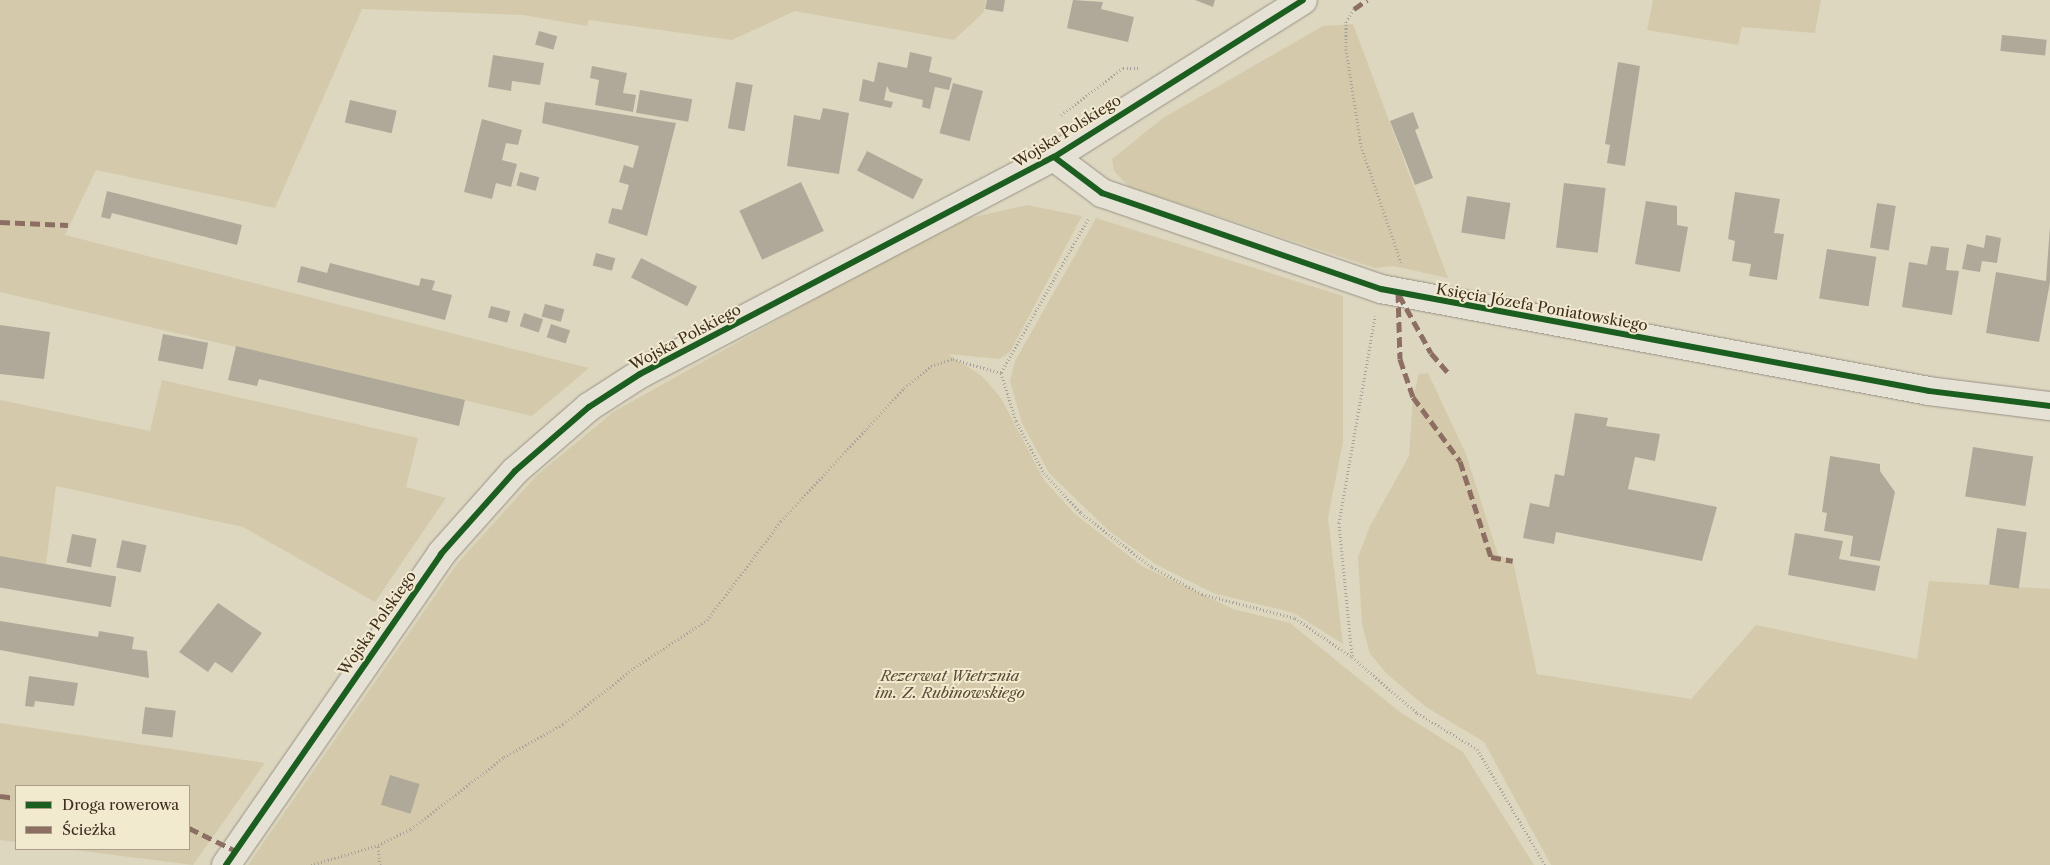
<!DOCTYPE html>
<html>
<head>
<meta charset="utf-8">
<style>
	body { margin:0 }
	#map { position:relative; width:2050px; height:865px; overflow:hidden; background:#ddd7c0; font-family:"Libre Caslon Text",serif }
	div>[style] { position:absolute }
	.green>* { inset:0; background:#d4caab }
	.building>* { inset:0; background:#afa99a; transform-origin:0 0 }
	.path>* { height:3px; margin-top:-1.5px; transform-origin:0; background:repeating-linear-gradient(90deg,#a7a39a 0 1px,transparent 0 3.5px) }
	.roads { filter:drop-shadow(0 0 1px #979183) drop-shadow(0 0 1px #979183) }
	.minor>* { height:28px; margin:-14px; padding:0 14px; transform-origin:14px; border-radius:14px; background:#e5e1d5 }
	.quiet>* { height:5px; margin-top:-2.5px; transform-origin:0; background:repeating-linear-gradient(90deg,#8d6e63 0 10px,transparent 0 15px) }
	.cycleway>* { height:6px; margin:-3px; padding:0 3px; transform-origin:3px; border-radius:3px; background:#1b5e20 }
	span { translate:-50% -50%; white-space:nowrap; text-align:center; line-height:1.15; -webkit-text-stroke:4px #f1eace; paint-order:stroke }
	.street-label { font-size:15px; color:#3e2d20 }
	.park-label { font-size:15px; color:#5b4a38; font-style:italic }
	.legend { position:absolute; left:15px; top:785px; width:175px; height:65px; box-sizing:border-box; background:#f1eace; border:1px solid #a99e88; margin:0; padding:6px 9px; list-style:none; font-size:15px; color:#3e2d20 }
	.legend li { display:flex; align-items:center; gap:10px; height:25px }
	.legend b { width:25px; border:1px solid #a99e88 }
</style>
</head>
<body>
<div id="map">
	<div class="green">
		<div style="clip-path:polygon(0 0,986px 0,983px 13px,954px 40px,795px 11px,732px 40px,589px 20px,587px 26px,523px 15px,362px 9px,275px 208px,96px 170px,65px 235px,589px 368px,532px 416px,0 292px)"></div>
		<div style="clip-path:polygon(1653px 0,1821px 0,1815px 33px,1742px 27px,1738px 45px,1647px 30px)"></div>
		<div style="clip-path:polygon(1353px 24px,1448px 278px,1393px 266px,1375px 268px,1129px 187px,1114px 171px,1112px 159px,1163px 118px,1323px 26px)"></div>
		<div style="clip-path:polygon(1027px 205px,1082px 216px,1010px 352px,999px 359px,948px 354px,982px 376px,1001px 398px,1044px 480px,1076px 515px,1142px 566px,1233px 609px,1290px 623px,1400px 712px,1463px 752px,1534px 865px,248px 865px,456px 565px,536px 476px,613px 412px,838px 286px,969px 218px)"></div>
		<div style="clip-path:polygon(1096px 218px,1343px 296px,1343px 441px,1328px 518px,1343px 644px,1294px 613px,1213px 593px,1157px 565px,1109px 531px,1049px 473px,1022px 423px,1010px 381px,1015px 361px)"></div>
		<div style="clip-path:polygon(1428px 373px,1466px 454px,1498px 555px,1513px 561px,1537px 674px,1691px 699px,1756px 625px,1917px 659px,1929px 581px,2050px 589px,2050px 865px,1551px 865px,1484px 742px,1426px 707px,1388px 675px,1370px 654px,1362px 624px,1358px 557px,1370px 526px,1409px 456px,1413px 397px,1419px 374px)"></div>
		<div style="clip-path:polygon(162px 380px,418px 438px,406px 487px,446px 498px,375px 602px,243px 527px,56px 486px,46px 564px,0 556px,0 400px,150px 431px)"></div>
		<div style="clip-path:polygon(0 723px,265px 763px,193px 865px,67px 849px,189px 849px,189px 786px,16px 786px,16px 842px,0 840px)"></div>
	</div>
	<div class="building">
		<div style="clip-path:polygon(987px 0,1005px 0,1003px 12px,985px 9px)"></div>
		<div style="clip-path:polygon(1073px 0,1103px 2px,1101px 9px,1134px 17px,1128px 42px,1067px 28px)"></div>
		<div style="clip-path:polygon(1195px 0,1215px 0,1213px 7px)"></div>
		<div style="left:539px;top:31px;width:19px;height:14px;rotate:16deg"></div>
		<div style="left:2002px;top:35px;width:45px;height:16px;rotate:6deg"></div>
		<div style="clip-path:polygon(910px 52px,932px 57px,929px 72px,952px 78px,949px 90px,935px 87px,930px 109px,922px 107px,923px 100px,890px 92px,887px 86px,884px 100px,893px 102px,891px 108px,859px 101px,863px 79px,874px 82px,878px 62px,907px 68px)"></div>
		<div style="clip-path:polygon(493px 55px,544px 63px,540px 85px,512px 81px,511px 91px,488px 87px)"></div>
		<div style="clip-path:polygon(1618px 62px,1640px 66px,1625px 166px,1607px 163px,1610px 145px,1605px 144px)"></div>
		<div style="clip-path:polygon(592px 66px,627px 73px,623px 93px,636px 95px,633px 112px,595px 105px,599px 80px,590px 78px)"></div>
		<div style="left:736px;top:82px;width:17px;height:47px;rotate:10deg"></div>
		<div style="left:953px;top:83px;width:31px;height:52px;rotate:15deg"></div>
		<div style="left:640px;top:90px;width:53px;height:23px;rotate:10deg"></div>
		<div style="left:350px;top:100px;width:48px;height:23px;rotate:13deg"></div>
		<div style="clip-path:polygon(545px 102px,676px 123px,647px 236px,608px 223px,612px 208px,622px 210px,629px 185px,619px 182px,624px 165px,633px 168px,639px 146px,542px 123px)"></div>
		<div style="clip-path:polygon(823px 108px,849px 113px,839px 174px,787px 166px,794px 115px,820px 120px)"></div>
		<div style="clip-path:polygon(1413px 112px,1419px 128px,1415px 130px,1433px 178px,1415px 185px,1390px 121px)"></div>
		<div style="clip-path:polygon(482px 119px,522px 130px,518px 145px,506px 143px,502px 160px,517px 164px,511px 187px,496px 183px,492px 199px,464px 192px)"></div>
		<div style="left:867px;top:151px;width:63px;height:22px;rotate:27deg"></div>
		<div style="left:520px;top:172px;width:20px;height:14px;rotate:15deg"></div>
		<div style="left:801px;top:182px;width:54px;height:68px;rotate:65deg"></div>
		<div style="left:1564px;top:183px;width:42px;height:65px;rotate:7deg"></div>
		<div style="clip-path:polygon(107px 191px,242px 225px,237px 245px,112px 213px,110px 219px,101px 217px)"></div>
		<div style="clip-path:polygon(1735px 192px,1780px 199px,1774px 233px,1784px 234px,1777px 280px,1749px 276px,1751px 264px,1732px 261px,1735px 241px,1728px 239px)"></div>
		<div style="left:1467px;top:196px;width:44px;height:37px;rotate:9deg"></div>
		<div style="clip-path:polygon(1646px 201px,1677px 206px,1677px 225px,1688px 227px,1680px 272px,1635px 264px)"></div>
		<div style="left:1877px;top:203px;width:19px;height:45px;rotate:9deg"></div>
		<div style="clip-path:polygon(2050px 226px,2050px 282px,2039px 342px,1986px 333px,1996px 272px,2046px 281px)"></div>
		<div style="clip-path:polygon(1986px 235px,2001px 238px,1997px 263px,1982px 261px,1980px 272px,1962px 269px,1967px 244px,1984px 248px)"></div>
		<div style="clip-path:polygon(1931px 246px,1949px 248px,1946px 270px,1959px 271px,1952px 315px,1902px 307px,1909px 262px,1927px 265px)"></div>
		<div style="left:1827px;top:249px;width:50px;height:50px;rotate:9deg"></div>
		<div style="left:596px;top:253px;width:20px;height:13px;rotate:15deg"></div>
		<div style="left:641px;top:258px;width:63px;height:22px;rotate:27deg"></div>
		<div style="clip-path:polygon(330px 263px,419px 286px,421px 278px,435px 281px,432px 290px,452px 295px,445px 320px,297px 282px,301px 266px,327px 273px)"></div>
		<div style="left:545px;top:304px;width:20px;height:13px;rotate:15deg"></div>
		<div style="left:491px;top:306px;width:20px;height:12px;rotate:15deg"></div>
		<div style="left:524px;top:313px;width:20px;height:14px;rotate:18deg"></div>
		<div style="left:551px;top:324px;width:20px;height:14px;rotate:18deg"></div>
		<div style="clip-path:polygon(0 325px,50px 332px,44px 379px,0 374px)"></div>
		<div style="left:163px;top:334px;width:46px;height:27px;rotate:11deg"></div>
		<div style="clip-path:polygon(236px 346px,465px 400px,459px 426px,259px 379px,257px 386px,228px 380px)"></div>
		<div style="clip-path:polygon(1575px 413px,1608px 418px,1606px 426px,1660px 434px,1655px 461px,1635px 457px,1628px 489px,1717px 507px,1702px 561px,1556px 532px,1554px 544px,1523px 538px,1530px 503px,1549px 507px,1555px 474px,1564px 476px)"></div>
		<div style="left:1973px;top:447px;width:61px;height:50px;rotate:9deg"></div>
		<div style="clip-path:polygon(1830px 456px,1880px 464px,1880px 471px,1895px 492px,1880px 561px,1850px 556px,1853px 536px,1824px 531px,1827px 513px,1822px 512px)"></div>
		<div style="left:1997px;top:528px;width:30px;height:57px;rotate:8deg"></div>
		<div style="clip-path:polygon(1795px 533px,1843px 541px,1839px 559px,1880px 566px,1875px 591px,1788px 575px)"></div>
		<div style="left:72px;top:534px;width:25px;height:29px;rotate:11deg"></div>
		<div style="left:122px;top:540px;width:25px;height:28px;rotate:12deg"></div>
		<div style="left:0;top:556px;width:118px;height:31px;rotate:10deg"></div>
		<div style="clip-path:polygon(218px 603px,262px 633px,232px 673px,215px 662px,208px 672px,179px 652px)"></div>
		<div style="clip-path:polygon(0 621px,98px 637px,99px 631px,134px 637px,132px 649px,147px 651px,149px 678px,0 650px)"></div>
		<div style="clip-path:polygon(29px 676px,78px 683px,74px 706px,35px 701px,34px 707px,25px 706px)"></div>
		<div style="left:145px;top:707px;width:31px;height:27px;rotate:7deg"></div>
		<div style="left:390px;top:775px;width:31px;height:31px;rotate:17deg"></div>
	</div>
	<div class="path">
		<div style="left:1354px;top:9px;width:14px;rotate:124deg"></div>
		<div style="left:1346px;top:21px;width:28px;rotate:90deg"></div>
		<div style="left:1346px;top:49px;width:98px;rotate:81.2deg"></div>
		<div style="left:1361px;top:146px;width:123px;rotate:71deg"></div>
		<div style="left:1061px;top:115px;width:78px;rotate:-37.2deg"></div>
		<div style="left:1123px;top:68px;width:16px"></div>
		<div style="left:1088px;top:219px;width:177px;rotate:119.5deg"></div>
		<div style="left:1001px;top:373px;width:50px;rotate:72.6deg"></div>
		<div style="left:1016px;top:421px;width:59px;rotate:61.7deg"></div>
		<div style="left:1044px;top:473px;width:54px;rotate:47.2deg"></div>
		<div style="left:1081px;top:513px;width:89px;rotate:37.3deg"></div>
		<div style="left:1152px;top:567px;width:57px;rotate:28.4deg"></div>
		<div style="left:1202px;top:594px;width:96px;rotate:14.5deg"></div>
		<div style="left:1295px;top:618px;width:69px;rotate:34.4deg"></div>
		<div style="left:1352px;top:657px;width:86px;rotate:40.7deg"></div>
		<div style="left:1417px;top:713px;width:70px;rotate:31deg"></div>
		<div style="left:1477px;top:749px;width:134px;rotate:59.6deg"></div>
		<div style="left:1352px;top:656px;width:134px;rotate:-95.6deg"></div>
		<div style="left:1339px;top:523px;width:210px;rotate:-80.1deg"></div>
		<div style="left:311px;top:865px;width:70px;rotate:-16.6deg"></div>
		<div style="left:380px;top:865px;width:20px;rotate:-96deg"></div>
		<div style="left:378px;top:845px;width:37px;rotate:-26deg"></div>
		<div style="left:411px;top:829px;width:118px;rotate:-37.7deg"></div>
		<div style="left:504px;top:757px;width:68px;rotate:-29.2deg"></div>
		<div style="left:563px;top:724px;width:90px;rotate:-38.3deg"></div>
		<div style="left:634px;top:668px;width:87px;rotate:-33.3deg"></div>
		<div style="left:707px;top:620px;width:124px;rotate:-53.2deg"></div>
		<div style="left:781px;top:521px;width:181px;rotate:-47.2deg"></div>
		<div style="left:904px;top:388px;width:35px;rotate:-39deg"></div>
		<div style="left:931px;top:366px;width:23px;rotate:-18deg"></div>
		<div style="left:953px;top:359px;width:50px;rotate:16.3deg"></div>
	</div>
	<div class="roads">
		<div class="minor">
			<div style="left:1054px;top:157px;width:60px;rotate:36.9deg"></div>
			<div style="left:1102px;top:193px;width:295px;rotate:19deg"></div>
			<div style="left:1381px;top:289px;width:557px;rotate:10.54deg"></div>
			<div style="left:1929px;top:391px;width:122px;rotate:7.1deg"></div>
			<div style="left:226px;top:865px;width:378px;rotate:-55.3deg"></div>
			<div style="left:441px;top:554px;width:111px;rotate:-48.3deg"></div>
			<div style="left:515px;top:471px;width:98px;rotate:-40.9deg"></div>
			<div style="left:589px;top:407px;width:61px;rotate:-32.9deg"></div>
			<div style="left:640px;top:374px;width:467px;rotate:-27.7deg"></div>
			<div style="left:1054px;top:157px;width:294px;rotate:-32.2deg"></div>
		</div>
	</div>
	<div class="quiet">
		<div style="left:1354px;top:9px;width:16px;rotate:-35deg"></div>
		<div style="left:0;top:222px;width:68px;rotate:2.5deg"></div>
		<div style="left:1398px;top:292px;width:67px;rotate:88.3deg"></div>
		<div style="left:1400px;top:359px;width:40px;rotate:71.1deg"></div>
		<div style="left:1413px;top:397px;width:79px;rotate:53.7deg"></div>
		<div style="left:1460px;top:461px;width:101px;rotate:72.1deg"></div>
		<div style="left:1491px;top:557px;width:22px;rotate:10deg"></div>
		<div style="left:1399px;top:295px;width:66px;rotate:61.1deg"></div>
		<div style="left:1431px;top:353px;width:29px;rotate:49deg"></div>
		<div style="left:0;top:796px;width:16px;rotate:7deg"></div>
		<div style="left:189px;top:828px;width:52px;rotate:26.1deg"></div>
	</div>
	<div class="cycleway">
		<div style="left:1054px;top:157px;width:60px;rotate:36.9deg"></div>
		<div style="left:1102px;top:193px;width:295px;rotate:19deg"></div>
		<div style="left:1381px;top:289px;width:557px;rotate:10.54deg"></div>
		<div style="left:1929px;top:391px;width:122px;rotate:7.1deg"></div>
		<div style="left:226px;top:865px;width:378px;rotate:-55.3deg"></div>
		<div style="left:441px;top:554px;width:111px;rotate:-48.3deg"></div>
		<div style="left:515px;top:471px;width:98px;rotate:-40.9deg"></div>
		<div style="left:589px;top:407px;width:61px;rotate:-32.9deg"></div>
		<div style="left:640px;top:374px;width:467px;rotate:-27.7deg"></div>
		<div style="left:1054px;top:157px;width:294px;rotate:-32.2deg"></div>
	</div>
	<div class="street-label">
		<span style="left:1067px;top:131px;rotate:-32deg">Wojska Polskiego</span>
		<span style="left:1542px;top:307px;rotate:10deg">Księcia Józefa Poniatowskiego</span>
		<span style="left:685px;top:337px;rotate:-28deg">Wojska Polskiego</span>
		<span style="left:377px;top:623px;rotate:-55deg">Wojska Polskiego</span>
	</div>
	<div class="park-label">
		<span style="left:950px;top:684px">Rezerwat Wietrznia<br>im. Z. Rubinowskiego</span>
	</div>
	<ul class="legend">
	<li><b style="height:6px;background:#1b5e20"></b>Droga rowerowa</li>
	<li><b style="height:6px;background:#8d6e63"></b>Ścieżka</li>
	</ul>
</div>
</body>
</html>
